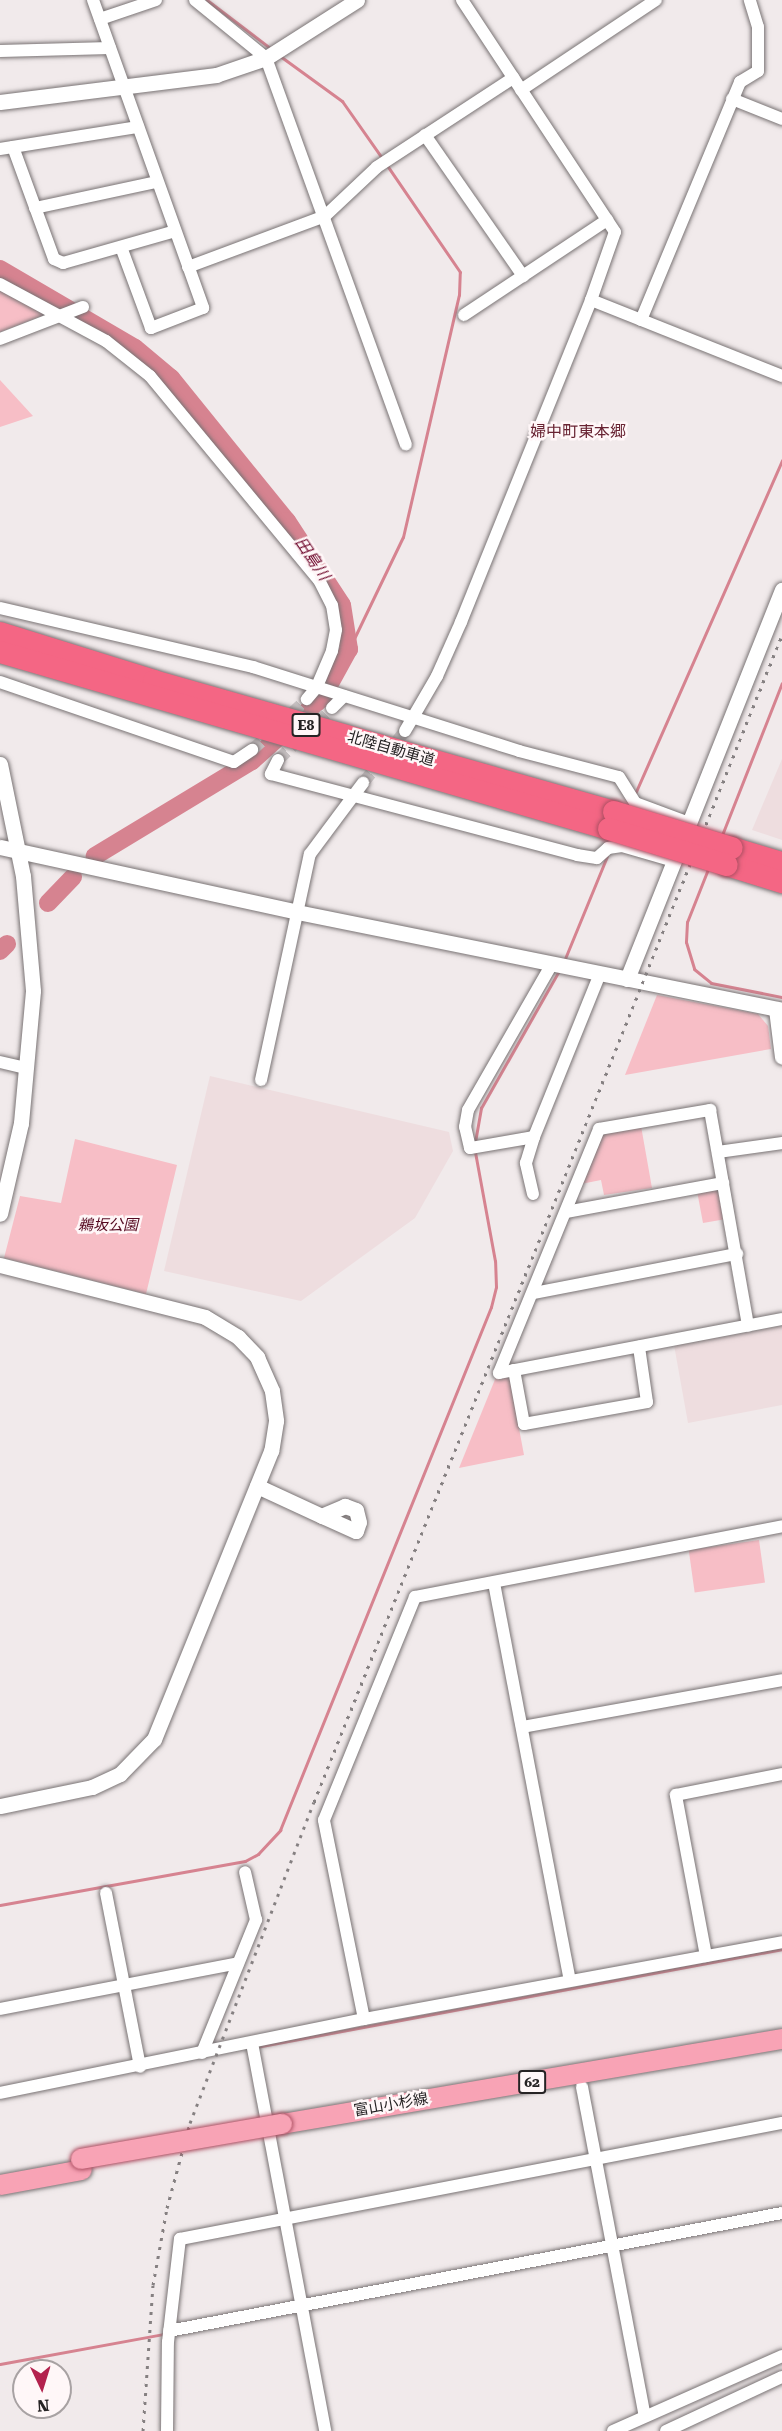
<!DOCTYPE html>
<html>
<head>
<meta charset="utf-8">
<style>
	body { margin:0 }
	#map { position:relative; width:782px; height:2431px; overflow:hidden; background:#f1eaeb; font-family:"Roboto Serif","Noto Sans JP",serif }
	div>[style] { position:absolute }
	.built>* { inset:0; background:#eedddf }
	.green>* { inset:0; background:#f7bec6; transform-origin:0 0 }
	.stream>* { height:3px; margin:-1.5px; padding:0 1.5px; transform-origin:1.5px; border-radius:1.5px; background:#d68390 }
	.river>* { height:18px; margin:-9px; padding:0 9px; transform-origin:9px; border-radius:9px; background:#d68390 }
	.minor-tunnel>* { height:12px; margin-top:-6px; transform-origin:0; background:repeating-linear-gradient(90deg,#c8c2c3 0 12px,transparent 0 18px) }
	.roads { filter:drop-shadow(0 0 2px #797374) drop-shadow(0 0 2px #797374) }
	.minor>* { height:12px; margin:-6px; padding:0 6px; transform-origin:6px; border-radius:6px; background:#fff }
	.tertiary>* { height:15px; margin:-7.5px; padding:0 7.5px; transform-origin:7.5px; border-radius:7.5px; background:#fff }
	.primary>* { height:20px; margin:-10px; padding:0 10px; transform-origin:10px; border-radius:10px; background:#f8a3b5 }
	.motorway>* { height:22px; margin:-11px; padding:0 11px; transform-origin:11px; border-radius:11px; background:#f46684 }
	.rail>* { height:3px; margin-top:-1.5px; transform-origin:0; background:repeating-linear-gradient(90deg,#858081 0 3px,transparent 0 9px) }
	.bridges { filter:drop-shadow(0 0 2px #ac4f62) drop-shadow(0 0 2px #ac4f62) }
	.primary-bridge>* { height:20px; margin:-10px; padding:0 10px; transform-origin:10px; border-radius:10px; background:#f8a3b5 }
	.motorway-bridge>* { height:22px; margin:-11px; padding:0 11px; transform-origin:11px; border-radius:11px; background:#f46684 }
	span { translate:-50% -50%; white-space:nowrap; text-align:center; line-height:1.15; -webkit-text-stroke:5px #fff7f8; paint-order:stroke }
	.shield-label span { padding:2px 4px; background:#fff7f8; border:2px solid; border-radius:4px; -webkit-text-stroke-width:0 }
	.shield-label { font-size:14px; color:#262324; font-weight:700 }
	.street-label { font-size:15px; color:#262324 }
	.park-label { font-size:15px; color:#560a21; font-style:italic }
	.neighbourhood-label { font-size:16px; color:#682332 }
	.water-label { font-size:16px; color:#70092c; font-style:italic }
	.north { position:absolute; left:12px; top:2359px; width:60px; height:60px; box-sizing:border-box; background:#fff7f8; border:2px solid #a8a2a3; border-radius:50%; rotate:176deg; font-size:16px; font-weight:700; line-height:24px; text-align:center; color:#262324 }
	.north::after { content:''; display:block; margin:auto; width:21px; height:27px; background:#b3224e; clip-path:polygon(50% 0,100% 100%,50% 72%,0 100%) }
</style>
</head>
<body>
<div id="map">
	<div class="built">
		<div style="clip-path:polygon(782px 759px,782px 840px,752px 830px)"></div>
		<div style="clip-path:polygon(210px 1076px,449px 1132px,453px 1151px,415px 1218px,301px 1301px,164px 1271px)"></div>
		<div style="clip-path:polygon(782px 1326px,782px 1405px,688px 1423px,674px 1345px)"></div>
	</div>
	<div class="green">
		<div style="clip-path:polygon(0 286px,49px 313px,0 332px)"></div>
		<div style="clip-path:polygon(0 380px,33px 416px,0 427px)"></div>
		<div style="clip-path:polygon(657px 995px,758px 1014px,768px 1026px,771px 1049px,625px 1075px)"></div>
		<div style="clip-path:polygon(641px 1126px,652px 1188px,604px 1195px,601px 1180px,581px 1184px,600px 1137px,607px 1132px)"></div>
		<div style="clip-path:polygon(75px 1139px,177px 1165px,146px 1294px,4px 1258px,20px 1196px,61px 1203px)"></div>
		<div style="clip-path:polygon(715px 1188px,721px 1192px,726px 1219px,703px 1223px,697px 1191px)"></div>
		<div style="clip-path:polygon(509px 1375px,524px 1455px,459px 1468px,496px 1377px)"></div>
		<div style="left:759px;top:1540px;width:43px;height:71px;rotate:82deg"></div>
	</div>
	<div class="stream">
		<div style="left:207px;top:0;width:79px;rotate:37.3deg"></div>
		<div style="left:280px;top:56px;width:77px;rotate:36deg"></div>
		<div style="left:342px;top:101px;width:70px;rotate:54.9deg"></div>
		<div style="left:349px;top:649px;width:124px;rotate:-64.3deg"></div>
		<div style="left:403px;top:537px;width:248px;rotate:-77deg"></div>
		<div style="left:459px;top:295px;width:23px;rotate:-88deg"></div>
		<div style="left:460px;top:272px;width:131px;rotate:-124.4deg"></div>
		<div style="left:634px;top:796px;width:367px;rotate:-66.2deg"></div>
		<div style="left:722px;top:835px;width:163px;rotate:-68.5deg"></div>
		<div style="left:708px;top:869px;width:57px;rotate:111.6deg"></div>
		<div style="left:687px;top:922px;width:20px;rotate:93deg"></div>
		<div style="left:686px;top:942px;width:28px;rotate:73deg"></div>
		<div style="left:694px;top:969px;width:22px;rotate:39deg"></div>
		<div style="left:711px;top:983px;width:72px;rotate:11.2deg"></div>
		<div style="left:564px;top:961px;width:113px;rotate:-67.7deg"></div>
		<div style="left:475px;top:1142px;width:35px;rotate:-80deg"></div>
		<div style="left:481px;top:1108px;width:160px;rotate:-60.4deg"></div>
		<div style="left:0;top:1905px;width:249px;rotate:-10.2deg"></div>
		<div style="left:245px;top:1861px;width:15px;rotate:-28deg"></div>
		<div style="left:258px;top:1854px;width:33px;rotate:-47deg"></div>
		<div style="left:280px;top:1830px;width:564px;rotate:-68.03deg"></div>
		<div style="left:491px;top:1307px;width:21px;rotate:-76deg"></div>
		<div style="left:496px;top:1287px;width:26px;rotate:-92deg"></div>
		<div style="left:495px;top:1261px;width:111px;rotate:-100.4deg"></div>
		<div style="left:256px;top:2047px;width:535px;rotate:-10.55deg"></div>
		<div style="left:0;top:2364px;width:167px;rotate:-10.4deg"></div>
	</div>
	<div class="river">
		<div style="left:0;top:269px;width:156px;rotate:30.3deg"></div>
		<div style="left:135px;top:348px;width:47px;rotate:39.8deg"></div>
		<div style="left:171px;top:378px;width:184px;rotate:51deg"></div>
		<div style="left:287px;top:521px;width:100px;rotate:56.8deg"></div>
		<div style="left:342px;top:605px;width:45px;rotate:81deg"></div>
		<div style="left:349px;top:649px;width:56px;rotate:118.9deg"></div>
		<div style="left:322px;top:698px;width:94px;rotate:138deg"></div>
		<div style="left:252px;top:761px;width:184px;rotate:148.8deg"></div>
		<div style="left:48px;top:903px;width:36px;rotate:-46deg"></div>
		<div style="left:0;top:951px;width:10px;rotate:-45deg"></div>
	</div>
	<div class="minor-tunnel">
		<div style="left:252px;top:750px;width:75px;rotate:-42.8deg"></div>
		<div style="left:278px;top:760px;width:75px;rotate:-43.9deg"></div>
		<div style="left:363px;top:783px;width:67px;rotate:-51.1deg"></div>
	</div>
	<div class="roads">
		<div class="minor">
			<div style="left:93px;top:0;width:327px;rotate:70.3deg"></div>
			<div style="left:203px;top:308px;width:56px;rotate:159deg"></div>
			<div style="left:151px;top:328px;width:86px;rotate:-110.3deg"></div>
			<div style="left:195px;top:0;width:92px;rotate:39.2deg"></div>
			<div style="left:266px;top:58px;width:411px;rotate:70.1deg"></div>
			<div style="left:100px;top:19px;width:59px;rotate:-18.7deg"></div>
			<div style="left:0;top:51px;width:110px;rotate:-1.6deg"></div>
			<div style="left:521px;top:90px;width:162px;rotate:-33.7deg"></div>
			<div style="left:732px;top:99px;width:54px;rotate:21.8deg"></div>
			<div style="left:425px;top:135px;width:172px;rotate:55.2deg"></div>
			<div style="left:13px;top:147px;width:119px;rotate:69.9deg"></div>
			<div style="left:54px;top:259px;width:10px;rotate:24deg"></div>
			<div style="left:63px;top:263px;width:116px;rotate:-15.9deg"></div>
			<div style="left:0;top:149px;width:140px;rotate:-9.1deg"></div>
			<div style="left:35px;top:208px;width:124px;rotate:-12.1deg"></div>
			<div style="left:188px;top:267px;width:146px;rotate:-20.4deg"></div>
			<div style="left:325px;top:216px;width:71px;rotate:-43.3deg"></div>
			<div style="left:377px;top:167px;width:163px;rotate:-33.2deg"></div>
			<div style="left:0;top:284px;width:120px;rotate:28.3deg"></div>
			<div style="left:106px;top:341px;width:56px;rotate:38.5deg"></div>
			<div style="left:150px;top:376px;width:265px;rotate:50.4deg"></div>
			<div style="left:319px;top:580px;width:28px;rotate:63deg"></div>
			<div style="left:332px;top:605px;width:25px;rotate:81deg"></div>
			<div style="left:336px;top:630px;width:21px;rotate:101deg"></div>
			<div style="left:332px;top:651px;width:39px;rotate:113deg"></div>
			<div style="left:317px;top:687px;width:16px;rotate:130deg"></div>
			<div style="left:591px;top:300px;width:206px;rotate:21.7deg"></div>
			<div style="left:464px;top:315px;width:172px;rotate:-33.6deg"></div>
			<div style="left:641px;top:320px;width:258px;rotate:-67.4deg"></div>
			<div style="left:740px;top:82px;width:21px;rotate:-31deg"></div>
			<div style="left:758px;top:71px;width:44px;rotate:-90deg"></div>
			<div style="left:758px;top:27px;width:28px;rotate:-107deg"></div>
			<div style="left:0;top:339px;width:89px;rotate:-21.1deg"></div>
			<div style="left:0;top:608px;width:260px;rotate:13.1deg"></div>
			<div style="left:253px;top:667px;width:279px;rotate:17.5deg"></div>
			<div style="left:519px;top:751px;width:103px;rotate:14.6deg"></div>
			<div style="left:619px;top:777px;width:31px;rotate:58deg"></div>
			<div style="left:635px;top:803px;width:58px;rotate:20.3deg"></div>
			<div style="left:0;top:682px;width:247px;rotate:18.9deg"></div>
			<div style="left:234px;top:762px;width:22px;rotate:-34deg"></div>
			<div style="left:332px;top:708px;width:17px;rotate:-45deg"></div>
			<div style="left:405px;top:731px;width:64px;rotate:-59.8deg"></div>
			<div style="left:437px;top:676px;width:59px;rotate:-66deg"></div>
			<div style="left:461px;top:622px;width:347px;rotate:-68deg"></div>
			<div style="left:591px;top:300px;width:72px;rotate:-70.6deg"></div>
			<div style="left:615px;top:232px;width:278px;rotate:-123.4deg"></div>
			<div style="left:278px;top:760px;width:16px;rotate:117deg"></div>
			<div style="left:271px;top:774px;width:317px;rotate:14.8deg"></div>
			<div style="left:577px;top:855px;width:20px;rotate:9deg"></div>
			<div style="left:597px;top:858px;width:15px;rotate:-42deg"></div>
			<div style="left:608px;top:848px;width:14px;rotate:-8deg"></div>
			<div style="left:622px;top:846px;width:54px;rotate:16.1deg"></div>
			<div style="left:0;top:1062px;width:28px;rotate:13deg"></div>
			<div style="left:261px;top:1080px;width:231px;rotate:-77.8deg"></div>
			<div style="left:310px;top:854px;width:89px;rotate:-53.3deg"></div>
			<div style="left:534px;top:1137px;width:65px;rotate:170.2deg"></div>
			<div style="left:470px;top:1148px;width:22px;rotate:-103deg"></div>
			<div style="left:465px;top:1127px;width:17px;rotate:-80deg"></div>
			<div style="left:468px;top:1110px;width:168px;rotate:-60.1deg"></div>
			<div style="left:718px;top:1152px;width:65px;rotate:-8deg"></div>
			<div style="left:533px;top:1194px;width:32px;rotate:-103deg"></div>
			<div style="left:526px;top:1163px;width:27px;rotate:-73deg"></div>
			<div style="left:534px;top:1137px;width:176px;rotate:-68deg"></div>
			<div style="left:566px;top:1212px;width:160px;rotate:-10.5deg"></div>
			<div style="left:534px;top:1293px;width:207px;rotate:-10.9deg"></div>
			<div style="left:514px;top:1370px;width:55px;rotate:79.5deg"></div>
			<div style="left:524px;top:1424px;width:125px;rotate:-10.1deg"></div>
			<div style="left:647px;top:1402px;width:56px;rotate:-98.3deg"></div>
			<div style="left:499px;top:1373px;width:264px;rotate:-67.7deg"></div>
			<div style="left:599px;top:1129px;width:113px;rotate:-9.7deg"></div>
			<div style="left:710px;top:1110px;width:219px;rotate:80deg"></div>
			<div style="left:499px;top:1373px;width:288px;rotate:-10.8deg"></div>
			<div style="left:494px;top:1583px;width:404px;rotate:79.2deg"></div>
			<div style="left:522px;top:1727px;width:264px;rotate:-10.2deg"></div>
			<div style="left:106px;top:1893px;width:177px;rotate:78.9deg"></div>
			<div style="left:706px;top:1956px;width:164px;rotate:-100.6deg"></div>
			<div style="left:676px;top:1795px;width:108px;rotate:-11.2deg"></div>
			<div style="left:0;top:2009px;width:242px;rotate:-10.9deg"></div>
			<div style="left:364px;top:2019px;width:203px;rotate:-101.4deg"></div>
			<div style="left:324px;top:1820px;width:241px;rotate:-67.8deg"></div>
			<div style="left:415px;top:1597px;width:374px;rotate:-10.9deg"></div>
			<div style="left:252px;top:2043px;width:395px;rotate:79.3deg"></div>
			<div style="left:202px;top:2053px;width:144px;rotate:-67.9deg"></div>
			<div style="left:256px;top:1920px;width:49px;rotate:-102.9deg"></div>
			<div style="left:582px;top:2087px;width:335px;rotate:79.2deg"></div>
			<div style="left:0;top:2093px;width:371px;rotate:-11.5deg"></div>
			<div style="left:364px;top:2019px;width:425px;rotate:-10.4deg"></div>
			<div style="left:169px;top:2331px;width:624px;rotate:-10.9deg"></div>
			<div style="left:167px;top:2431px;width:89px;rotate:-89.4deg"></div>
			<div style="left:168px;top:2342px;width:104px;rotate:-83.4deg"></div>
			<div style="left:180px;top:2239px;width:613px;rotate:-10.91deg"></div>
			<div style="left:613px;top:2431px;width:185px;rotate:-23.9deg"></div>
			<div style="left:666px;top:2431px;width:128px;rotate:-25deg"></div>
		</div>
		<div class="tertiary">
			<div style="left:0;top:102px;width:218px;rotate:-7.1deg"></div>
			<div style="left:216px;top:75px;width:53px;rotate:-18.8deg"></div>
			<div style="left:266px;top:58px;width:108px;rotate:-32.5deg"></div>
			<div style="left:0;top:764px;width:114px;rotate:78.4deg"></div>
			<div style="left:23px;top:876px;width:115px;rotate:85deg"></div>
			<div style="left:33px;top:991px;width:133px;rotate:95.2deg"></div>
			<div style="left:21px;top:1123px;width:93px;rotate:103deg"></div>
			<div style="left:0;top:847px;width:304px;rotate:12.3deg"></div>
			<div style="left:297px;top:912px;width:495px;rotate:11.4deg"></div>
			<div style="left:627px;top:979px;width:419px;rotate:-68.3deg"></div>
			<div style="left:776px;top:1009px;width:48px;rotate:82.9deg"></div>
			<div style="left:0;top:1265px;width:211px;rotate:14.2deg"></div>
			<div style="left:205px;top:1317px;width:39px;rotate:31deg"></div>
			<div style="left:238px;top:1337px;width:28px;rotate:46deg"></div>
			<div style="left:257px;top:1357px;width:37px;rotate:66deg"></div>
			<div style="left:272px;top:1391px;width:30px;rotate:82deg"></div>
			<div style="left:276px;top:1421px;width:30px;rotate:99deg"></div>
			<div style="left:271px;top:1451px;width:311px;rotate:112.1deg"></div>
			<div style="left:154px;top:1739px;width:49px;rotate:134.2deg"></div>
			<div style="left:120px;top:1774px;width:31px;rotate:155deg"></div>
			<div style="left:92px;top:1787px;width:94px;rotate:168.3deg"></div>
			<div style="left:257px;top:1486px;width:72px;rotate:24.8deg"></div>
			<div style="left:322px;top:1516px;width:37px;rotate:24deg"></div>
			<div style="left:356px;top:1531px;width:9px;rotate:-72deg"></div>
			<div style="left:359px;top:1522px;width:12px;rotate:-104deg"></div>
			<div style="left:356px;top:1510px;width:12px;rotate:-160deg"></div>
			<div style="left:345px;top:1506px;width:25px;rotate:157deg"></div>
		</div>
		<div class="primary">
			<div style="left:282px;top:2124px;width:507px;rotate:-9.65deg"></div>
			<div style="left:0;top:2185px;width:83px;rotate:-10.4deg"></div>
		</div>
		<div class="motorway">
			<div style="left:0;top:633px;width:161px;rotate:17.3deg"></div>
			<div style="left:154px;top:681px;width:478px;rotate:15.9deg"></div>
			<div style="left:0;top:652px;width:634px;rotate:16.21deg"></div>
			<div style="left:732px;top:848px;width:52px;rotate:16.7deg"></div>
			<div style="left:727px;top:865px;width:58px;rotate:17.2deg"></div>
		</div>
	</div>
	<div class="rail">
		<div style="left:143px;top:2431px;width:146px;rotate:-86.1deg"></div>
		<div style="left:153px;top:2285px;width:78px;rotate:-79.7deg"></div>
		<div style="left:167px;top:2208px;width:88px;rotate:-74.9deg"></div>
		<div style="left:190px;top:2123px;width:344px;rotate:-68.9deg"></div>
		<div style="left:314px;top:1802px;width:1257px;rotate:-68.15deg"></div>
	</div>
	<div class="bridges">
		<div class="primary-bridge">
			<div style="left:81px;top:2159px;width:204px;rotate:-9.9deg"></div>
		</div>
		<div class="motorway-bridge">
			<div style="left:614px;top:812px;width:123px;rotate:17deg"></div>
			<div style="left:609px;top:829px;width:123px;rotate:17deg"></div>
		</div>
	</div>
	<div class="shield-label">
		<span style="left:306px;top:725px">E8</span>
		<span style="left:532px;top:2082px">62</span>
	</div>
	<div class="street-label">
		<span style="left:391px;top:749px;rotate:16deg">北陸自動車道</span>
		<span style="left:391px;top:2105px;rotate:-10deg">富山小杉線</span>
	</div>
	<div class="park-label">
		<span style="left:108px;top:1226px">鵜坂公園</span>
	</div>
	<div class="neighbourhood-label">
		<span style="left:578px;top:432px">婦中町東本郷</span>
	</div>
	<div class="water-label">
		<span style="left:312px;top:559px;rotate:56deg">田島川</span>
	</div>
	<div class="north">N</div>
</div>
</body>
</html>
